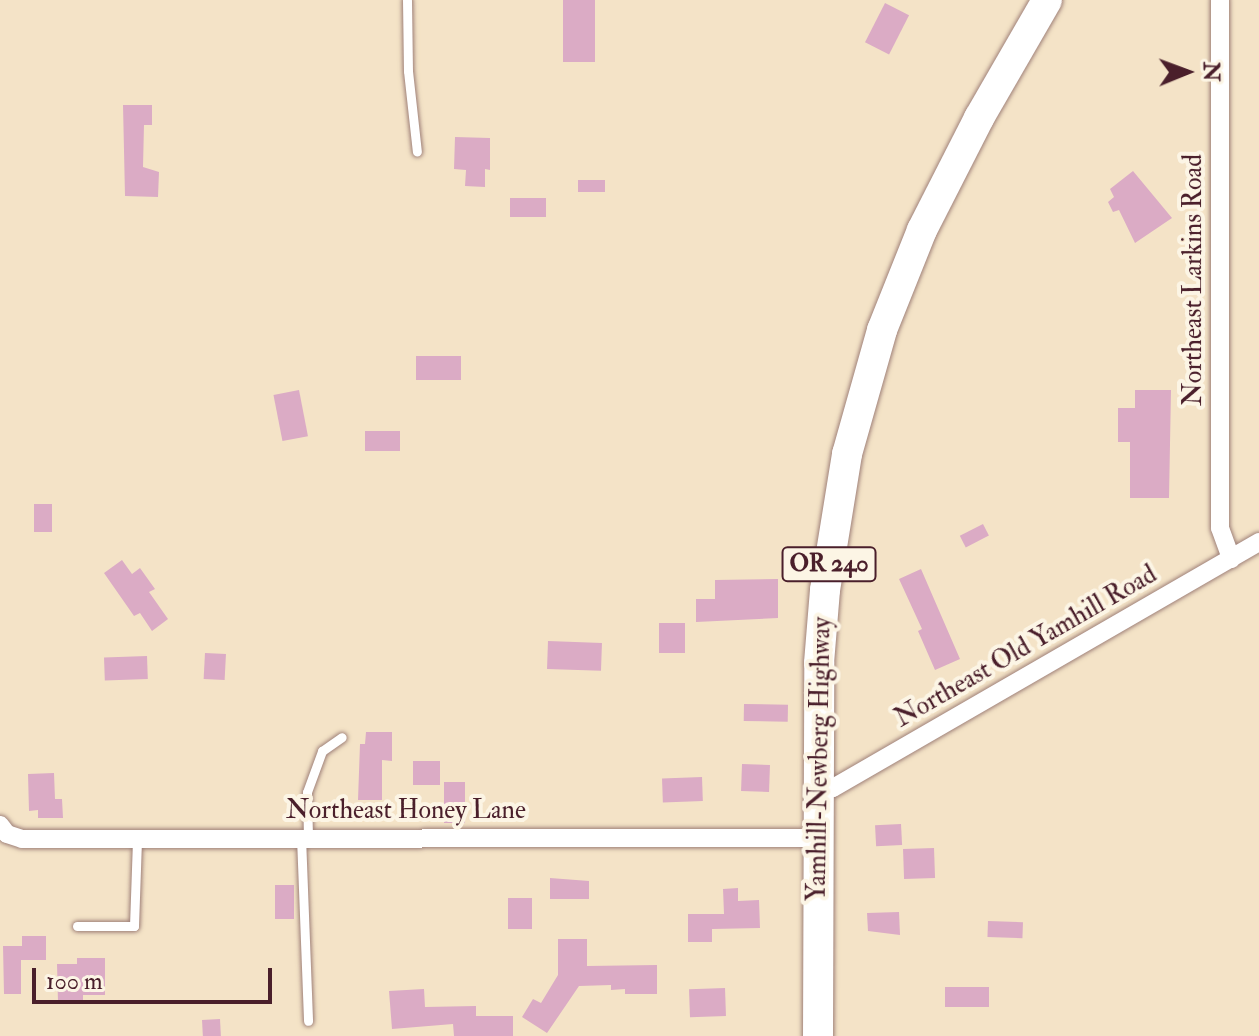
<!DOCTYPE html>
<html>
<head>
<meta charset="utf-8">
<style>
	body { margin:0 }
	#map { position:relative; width:1259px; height:1036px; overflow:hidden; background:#f4e3c7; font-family:"IM FELL Double Pica",serif }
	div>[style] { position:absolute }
	.building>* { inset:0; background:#dbabc5; transform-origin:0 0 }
	.roads { filter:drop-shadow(0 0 2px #9f8179) drop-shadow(0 0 2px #9f8179) }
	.service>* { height:9px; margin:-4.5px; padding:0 4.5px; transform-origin:4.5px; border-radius:4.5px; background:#fff }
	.minor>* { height:18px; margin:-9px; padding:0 9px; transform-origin:9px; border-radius:9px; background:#fff }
	.primary>* { height:30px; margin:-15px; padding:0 15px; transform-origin:15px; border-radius:15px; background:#fff }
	span { translate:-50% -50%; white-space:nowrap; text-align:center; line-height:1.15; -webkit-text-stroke:8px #fcf5e5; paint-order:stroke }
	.shield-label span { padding:2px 6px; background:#fcf5e5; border:2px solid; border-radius:6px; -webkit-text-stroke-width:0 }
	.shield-label { font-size:24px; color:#4a1f2b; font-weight:700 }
	.street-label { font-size:26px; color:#4a1f2b }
	.north { position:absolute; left:1147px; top:32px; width:80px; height:80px; -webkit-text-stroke:6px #fcf5e5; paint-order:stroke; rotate:89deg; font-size:22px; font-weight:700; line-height:32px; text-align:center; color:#4a1f2b }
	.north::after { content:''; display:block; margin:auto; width:28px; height:36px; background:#4a1f2b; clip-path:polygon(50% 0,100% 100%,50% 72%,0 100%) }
	.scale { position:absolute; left:32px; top:968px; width:240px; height:36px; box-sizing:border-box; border:4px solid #4a1f2b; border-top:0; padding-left:10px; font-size:24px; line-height:28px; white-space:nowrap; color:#4a1f2b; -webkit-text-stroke:6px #fcf5e5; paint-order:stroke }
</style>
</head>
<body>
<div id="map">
	<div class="building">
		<div style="left:563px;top:0;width:32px;height:62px"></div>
		<div style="left:885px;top:3px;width:27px;height:44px;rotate:27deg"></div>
		<div style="clip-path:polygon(123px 105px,152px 105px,152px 125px,144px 125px,143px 167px,159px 172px,158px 197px,125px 196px)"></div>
		<div style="clip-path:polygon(455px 137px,490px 138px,490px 170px,485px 169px,485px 187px,465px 186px,466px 170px,454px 169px)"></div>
		<div style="clip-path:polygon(1133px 171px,1172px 218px,1135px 243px,1119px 210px,1113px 212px,1108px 202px,1114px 197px,1110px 189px)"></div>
		<div style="left:578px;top:180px;width:27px;height:12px"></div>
		<div style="left:510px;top:198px;width:36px;height:19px"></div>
		<div style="left:416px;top:356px;width:45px;height:24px"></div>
		<div style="left:299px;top:390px;width:47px;height:26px;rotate:79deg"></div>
		<div style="clip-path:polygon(1135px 390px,1171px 390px,1169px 498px,1130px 498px,1130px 442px,1118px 442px,1118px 408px,1135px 408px)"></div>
		<div style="left:365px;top:431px;width:35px;height:20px"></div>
		<div style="left:34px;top:504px;width:18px;height:28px"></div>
		<div style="left:983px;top:524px;width:13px;height:26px;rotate:63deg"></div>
		<div style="clip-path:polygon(122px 560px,132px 574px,140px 568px,155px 589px,149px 592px,168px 619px,152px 631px,140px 613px,134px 616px,104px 573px)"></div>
		<div style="clip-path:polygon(921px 569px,960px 659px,935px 670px,918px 631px,922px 629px,899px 579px)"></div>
		<div style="clip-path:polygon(778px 579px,778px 618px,696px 622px,696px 599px,715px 599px,715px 580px)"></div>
		<div style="left:659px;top:623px;width:26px;height:30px"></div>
		<div style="left:548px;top:641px;width:54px;height:28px;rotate:2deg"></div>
		<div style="left:205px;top:653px;width:21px;height:26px;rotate:3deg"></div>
		<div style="left:147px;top:656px;width:23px;height:43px;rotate:88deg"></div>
		<div style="left:744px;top:704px;width:44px;height:17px;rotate:1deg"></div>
		<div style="clip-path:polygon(366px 732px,392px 732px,392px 761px,382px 760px,382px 800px,358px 800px,360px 744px,365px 744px)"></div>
		<div style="left:413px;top:761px;width:27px;height:24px"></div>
		<div style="left:742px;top:764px;width:28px;height:27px;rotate:2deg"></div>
		<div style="clip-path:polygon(54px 773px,55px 799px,62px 799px,63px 818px,38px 818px,38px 810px,29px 811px,28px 774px)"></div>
		<div style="left:702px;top:777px;width:24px;height:40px;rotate:88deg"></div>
		<div style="left:444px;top:782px;width:21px;height:41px"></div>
		<div style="left:901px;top:824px;width:21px;height:26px;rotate:87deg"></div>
		<div style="left:934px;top:848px;width:30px;height:31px;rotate:88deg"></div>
		<div style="clip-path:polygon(550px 878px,589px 881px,589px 899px,550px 899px)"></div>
		<div style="left:275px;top:885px;width:19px;height:34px"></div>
		<div style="clip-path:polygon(738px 888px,738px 901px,759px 900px,760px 928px,712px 929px,712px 942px,688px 942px,688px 914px,724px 914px,723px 889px)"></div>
		<div style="left:508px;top:898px;width:24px;height:31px"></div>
		<div style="clip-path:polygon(899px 912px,900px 935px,868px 931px,867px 913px)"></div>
		<div style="left:988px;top:921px;width:35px;height:16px;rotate:2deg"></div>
		<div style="clip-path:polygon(22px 936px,46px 936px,46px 960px,21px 960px,21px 994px,4px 994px,3px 946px,22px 946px)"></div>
		<div style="clip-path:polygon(558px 939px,587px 939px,587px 966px,657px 965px,657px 994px,625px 994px,625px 989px,611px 990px,611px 985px,579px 986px,547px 1033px,522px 1017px,533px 999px,541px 1003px,558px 975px)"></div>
		<div style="clip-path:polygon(77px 958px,105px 958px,105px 995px,83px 995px,83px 1002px,58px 1002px,57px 964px,77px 964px)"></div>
		<div style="left:945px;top:987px;width:44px;height:20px"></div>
		<div style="left:725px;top:988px;width:28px;height:36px;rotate:88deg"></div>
		<div style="clip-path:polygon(424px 989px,425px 1007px,476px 1006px,476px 1016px,513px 1016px,513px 1036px,454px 1036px,453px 1024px,392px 1029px,389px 991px)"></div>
		<div style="left:220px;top:1019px;width:17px;height:18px;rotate:87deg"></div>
	</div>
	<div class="roads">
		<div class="service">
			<div style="left:407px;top:0;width:71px;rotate:89.2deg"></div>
			<div style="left:408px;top:71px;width:81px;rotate:83.7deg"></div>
			<div style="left:301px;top:837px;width:184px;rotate:87.8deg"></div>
			<div style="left:308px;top:837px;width:45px;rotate:-91.3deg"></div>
			<div style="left:307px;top:792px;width:44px;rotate:-69.9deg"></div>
			<div style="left:322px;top:751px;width:24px;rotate:-35deg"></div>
			<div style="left:77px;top:926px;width:57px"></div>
			<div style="left:134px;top:926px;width:88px;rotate:-88deg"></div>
		</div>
		<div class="minor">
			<div style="left:1220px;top:0;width:528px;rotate:90deg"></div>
			<div style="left:1220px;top:528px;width:33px;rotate:70deg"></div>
			<div style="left:817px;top:792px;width:16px;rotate:-14deg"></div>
			<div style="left:833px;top:788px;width:492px;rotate:-30deg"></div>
			<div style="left:0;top:825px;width:11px;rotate:52deg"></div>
			<div style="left:7px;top:834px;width:16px;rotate:18deg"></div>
			<div style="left:22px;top:839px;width:795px;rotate:-0.07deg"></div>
		</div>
		<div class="primary">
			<div style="left:818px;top:1036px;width:373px;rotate:-89.8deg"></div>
			<div style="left:819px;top:663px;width:73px;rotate:-85.3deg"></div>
			<div style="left:825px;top:590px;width:138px;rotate:-80.8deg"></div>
			<div style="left:847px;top:454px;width:129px;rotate:-74.2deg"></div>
			<div style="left:882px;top:330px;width:108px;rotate:-68.2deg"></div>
			<div style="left:922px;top:230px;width:126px;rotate:-63deg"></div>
			<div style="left:979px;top:118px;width:136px;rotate:-60deg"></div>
		</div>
	</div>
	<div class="shield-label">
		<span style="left:829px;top:564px">OR 240</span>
	</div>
	<div class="street-label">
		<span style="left:1194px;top:280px;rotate:-90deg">Northeast Larkins Road</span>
		<span style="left:1026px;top:647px;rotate:-30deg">Northeast Old Yamhill Road</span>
		<span style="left:820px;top:759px;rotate:-89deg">Yamhill-Newberg Highway</span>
		<span style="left:406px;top:811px">Northeast Honey Lane</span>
	</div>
	<div class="north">N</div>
	<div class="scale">100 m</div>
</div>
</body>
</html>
